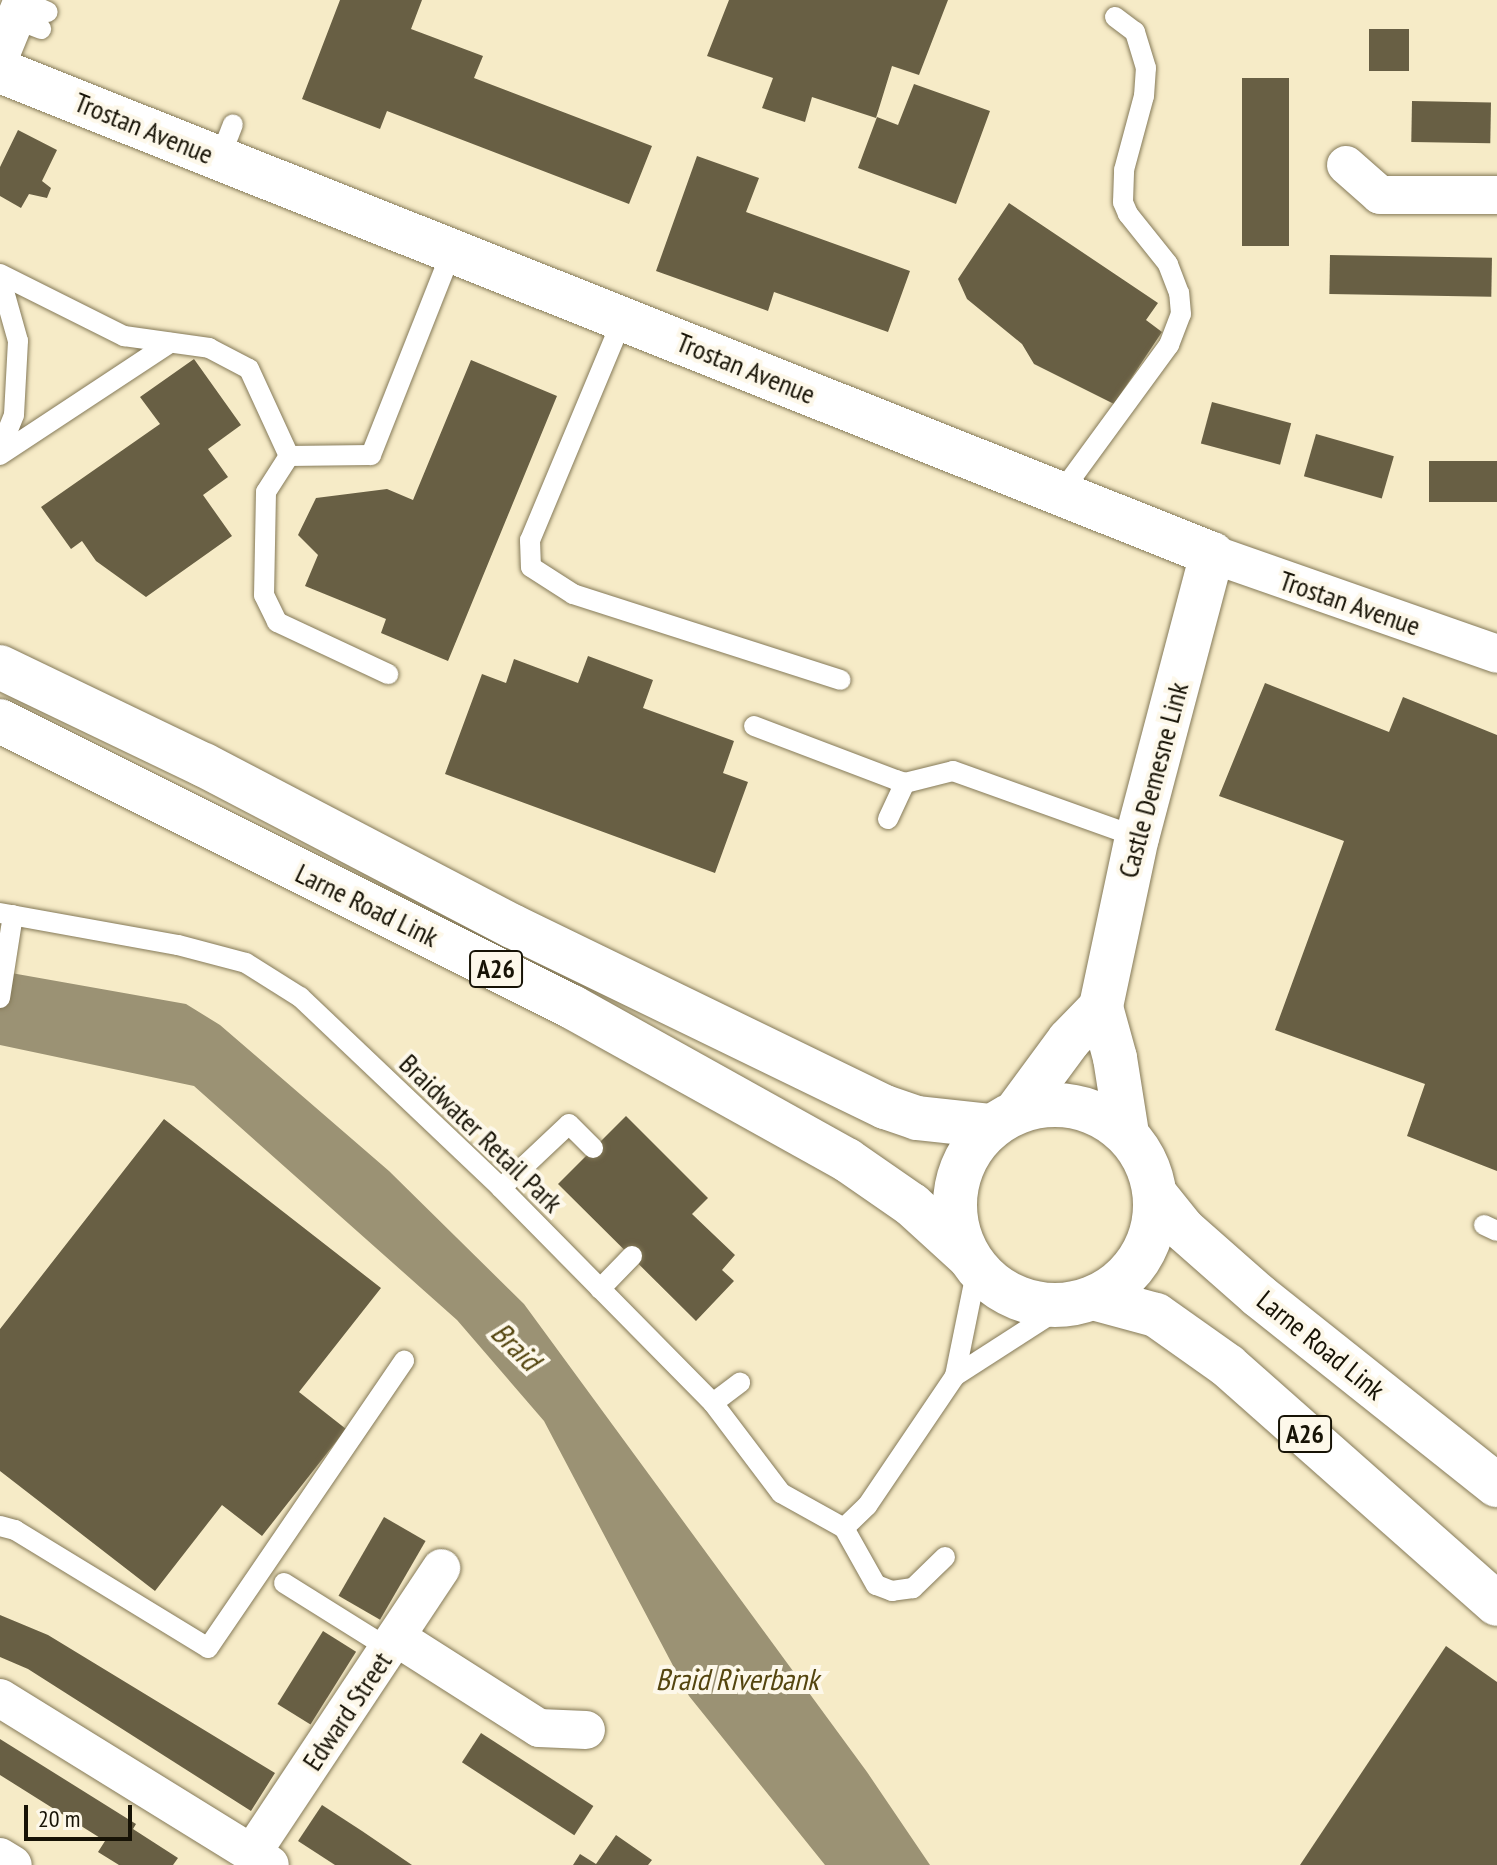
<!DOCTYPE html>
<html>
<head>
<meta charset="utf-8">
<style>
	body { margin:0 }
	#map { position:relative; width:1497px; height:1865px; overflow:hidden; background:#f6ebc7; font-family:"PT Sans Narrow",sans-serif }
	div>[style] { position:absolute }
	.water>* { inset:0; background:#9b9274 }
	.building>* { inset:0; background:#685f44; transform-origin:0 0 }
	.roads { filter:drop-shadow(0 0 2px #857a59) drop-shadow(0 0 2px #857a59) }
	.service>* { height:20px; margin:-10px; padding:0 10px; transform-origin:10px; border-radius:10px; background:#fff }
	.minor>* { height:38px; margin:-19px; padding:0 19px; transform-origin:19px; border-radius:19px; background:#fff }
	.tertiary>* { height:44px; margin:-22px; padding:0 22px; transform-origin:22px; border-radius:22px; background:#fff }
	.primary>* { height:44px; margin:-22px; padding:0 22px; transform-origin:22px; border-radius:22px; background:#fff }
	.primary>.ring { margin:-22px; padding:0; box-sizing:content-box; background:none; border:44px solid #fff; border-radius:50% }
	span { translate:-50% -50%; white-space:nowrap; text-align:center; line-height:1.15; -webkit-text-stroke:8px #fdf8ea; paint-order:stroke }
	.shield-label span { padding:2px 6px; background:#fdf8ea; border:2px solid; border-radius:6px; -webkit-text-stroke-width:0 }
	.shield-label { font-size:26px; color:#171306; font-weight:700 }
	.street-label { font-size:28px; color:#171306 }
	.water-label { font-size:30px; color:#54450f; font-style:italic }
	.scale { position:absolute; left:24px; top:1805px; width:108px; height:36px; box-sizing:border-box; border:4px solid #171306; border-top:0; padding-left:10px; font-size:24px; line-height:28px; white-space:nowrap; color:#171306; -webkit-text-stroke:6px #fdf8ea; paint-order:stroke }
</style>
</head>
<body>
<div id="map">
	<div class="water">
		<div style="clip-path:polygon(0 971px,186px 1004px,220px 1025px,389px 1171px,524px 1304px,867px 1772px,930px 1865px,825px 1865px,689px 1696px,544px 1421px,457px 1320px,194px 1086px,0 1045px)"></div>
	</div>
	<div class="building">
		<div style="clip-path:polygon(340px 0,422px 0,411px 29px,483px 56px,474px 78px,652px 146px,629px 204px,387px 111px,380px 129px,302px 99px)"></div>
		<div style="clip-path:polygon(729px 0,948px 0,919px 75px,892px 66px,876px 118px,812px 97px,805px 122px,762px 108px,773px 78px,707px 56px)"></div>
		<div style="left:1369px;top:29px;width:40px;height:42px"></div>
		<div style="left:1242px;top:78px;width:47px;height:168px"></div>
		<div style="clip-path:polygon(914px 84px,990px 111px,956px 204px,858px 168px,877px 117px,898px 125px)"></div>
		<div style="left:1412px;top:101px;width:79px;height:41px;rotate:1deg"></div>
		<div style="clip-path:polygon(18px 130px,57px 150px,42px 181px,51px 188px,47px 198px,29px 194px,21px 208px,0 196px,0 167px)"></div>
		<div style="clip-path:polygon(697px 156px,759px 178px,746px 212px,910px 271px,888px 332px,774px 292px,768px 311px,656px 271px)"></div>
		<div style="clip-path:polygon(1009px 203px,1158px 303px,1146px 320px,1162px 332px,1114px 404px,1034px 364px,1022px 344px,967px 299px,958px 279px)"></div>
		<div style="left:1330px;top:255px;width:162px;height:39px;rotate:1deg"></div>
		<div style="clip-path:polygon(194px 359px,241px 425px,208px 449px,228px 477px,203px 495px,232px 536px,146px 597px,96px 561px,82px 541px,71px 549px,41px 507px,160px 424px,140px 397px)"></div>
		<div style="clip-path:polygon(471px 360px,557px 396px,448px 661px,381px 633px,386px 619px,305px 586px,318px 555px,298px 535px,316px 498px,387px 489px,413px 500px)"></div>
		<div style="left:1212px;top:402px;width:82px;height:43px;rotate:15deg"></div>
		<div style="left:1316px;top:434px;width:81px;height:44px;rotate:16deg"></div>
		<div style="left:1429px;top:461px;width:68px;height:41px"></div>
		<div style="clip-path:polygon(588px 656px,653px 680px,643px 708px,734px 741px,723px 773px,748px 782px,715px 873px,445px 774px,482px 674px,506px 683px,514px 659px,578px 683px)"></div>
		<div style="clip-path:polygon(1265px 683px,1389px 732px,1403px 697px,1497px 735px,1497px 1171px,1407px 1136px,1425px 1084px,1275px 1030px,1344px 841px,1219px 796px)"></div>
		<div style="clip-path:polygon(626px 1116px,708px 1198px,692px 1214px,735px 1255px,722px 1270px,734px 1281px,696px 1321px,558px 1184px)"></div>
		<div style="clip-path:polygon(164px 1119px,381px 1288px,299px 1392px,346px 1429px,262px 1536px,222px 1505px,155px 1591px,0 1471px,0 1329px)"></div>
		<div style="left:384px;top:1517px;width:48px;height:91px;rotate:30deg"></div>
		<div style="clip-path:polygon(0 1615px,48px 1635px,275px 1773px,251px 1811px,28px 1669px,0 1657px)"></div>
		<div style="left:323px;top:1631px;width:39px;height:86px;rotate:32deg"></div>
		<div style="clip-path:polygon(1446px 1646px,1497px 1682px,1497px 1865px,1300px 1865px)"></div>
		<div style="left:481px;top:1733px;width:134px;height:35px;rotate:33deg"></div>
		<div style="clip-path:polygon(0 1739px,136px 1824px,133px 1829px,178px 1858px,173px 1865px,119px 1865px,98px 1852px,105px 1841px,0 1775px)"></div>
		<div style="clip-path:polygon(322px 1805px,362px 1831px,412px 1865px,335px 1865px,298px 1841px)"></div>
		<div style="clip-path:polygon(616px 1835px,652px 1860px,648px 1865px,573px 1865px,580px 1854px,596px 1864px)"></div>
	</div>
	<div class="roads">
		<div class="service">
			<div style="left:23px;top:1px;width:27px;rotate:24deg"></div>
			<div style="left:15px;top:19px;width:28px;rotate:21deg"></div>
			<div style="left:220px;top:158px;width:36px;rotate:-69deg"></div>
			<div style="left:0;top:274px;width:139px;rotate:26.6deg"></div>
			<div style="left:124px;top:336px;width:86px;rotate:8deg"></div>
			<div style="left:209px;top:348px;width:45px;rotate:27.7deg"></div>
			<div style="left:249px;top:369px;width:96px;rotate:65.3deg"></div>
			<div style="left:289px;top:456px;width:82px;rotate:-0.7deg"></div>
			<div style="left:371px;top:455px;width:220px;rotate:-68.4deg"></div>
			<div style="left:0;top:277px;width:66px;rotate:74.3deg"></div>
			<div style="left:18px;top:341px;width:74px;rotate:93.1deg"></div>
			<div style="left:14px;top:415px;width:38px;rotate:112deg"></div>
			<div style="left:623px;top:318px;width:241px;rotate:112.7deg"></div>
			<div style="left:530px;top:540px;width:27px;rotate:88deg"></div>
			<div style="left:531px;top:567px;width:50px;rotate:32.7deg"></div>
			<div style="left:573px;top:594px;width:281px;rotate:17.8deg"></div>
			<div style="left:0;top:455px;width:204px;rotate:-33.4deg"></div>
			<div style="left:289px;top:456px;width:43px;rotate:122.6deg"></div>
			<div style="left:266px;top:492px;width:103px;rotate:91.1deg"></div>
			<div style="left:264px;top:595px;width:30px;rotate:64deg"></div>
			<div style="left:277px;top:622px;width:123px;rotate:25.1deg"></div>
			<div style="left:1060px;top:494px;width:185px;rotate:-53.8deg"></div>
			<div style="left:1169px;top:345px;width:33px;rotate:-69deg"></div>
			<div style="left:1181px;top:314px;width:21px;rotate:-95deg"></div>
			<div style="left:1179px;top:293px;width:31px;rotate:-111deg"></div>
			<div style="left:1168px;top:264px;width:64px;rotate:-128.7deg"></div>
			<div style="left:1128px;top:214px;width:13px;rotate:-113deg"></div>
			<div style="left:1123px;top:202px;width:32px;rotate:-88deg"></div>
			<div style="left:1124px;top:170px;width:77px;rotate:-74.9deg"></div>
			<div style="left:1144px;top:96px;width:28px;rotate:-86deg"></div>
			<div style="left:1146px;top:68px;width:38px;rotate:-107deg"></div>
			<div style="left:1135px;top:32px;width:25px;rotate:-143deg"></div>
			<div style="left:754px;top:726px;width:152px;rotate:20.8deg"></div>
			<div style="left:896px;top:780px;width:9px;rotate:18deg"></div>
			<div style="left:905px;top:783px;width:49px;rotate:-14deg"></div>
			<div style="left:953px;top:771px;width:195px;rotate:19.7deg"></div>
			<div style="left:888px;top:819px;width:40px;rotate:-65deg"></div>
			<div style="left:0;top:913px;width:181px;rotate:10.2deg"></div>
			<div style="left:178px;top:945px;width:70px;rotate:14.8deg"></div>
			<div style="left:246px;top:963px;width:64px;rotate:32.2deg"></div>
			<div style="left:300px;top:997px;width:277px;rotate:43.5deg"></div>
			<div style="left:501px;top:1188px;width:302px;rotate:45.4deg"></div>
			<div style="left:713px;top:1403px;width:113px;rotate:52.9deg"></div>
			<div style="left:781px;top:1493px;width:72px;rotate:29.1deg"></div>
			<div style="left:0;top:998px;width:84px;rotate:-81.1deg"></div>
			<div style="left:501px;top:1188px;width:93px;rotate:-43.3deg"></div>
			<div style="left:569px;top:1124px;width:34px;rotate:45deg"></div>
			<div style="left:1484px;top:1225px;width:14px;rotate:25deg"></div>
			<div style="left:600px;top:1289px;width:46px;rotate:-45.9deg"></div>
			<div style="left:955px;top:1376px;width:131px;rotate:-32.8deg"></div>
			<div style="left:713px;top:1403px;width:34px;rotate:-37deg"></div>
			<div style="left:0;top:1526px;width:16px;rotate:15deg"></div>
			<div style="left:15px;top:1530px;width:226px;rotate:31.4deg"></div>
			<div style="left:208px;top:1648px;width:348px;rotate:-55.7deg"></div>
			<div style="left:945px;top:1557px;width:45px;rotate:135.9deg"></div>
			<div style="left:913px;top:1588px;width:21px;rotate:172deg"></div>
			<div style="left:892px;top:1591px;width:17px;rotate:-159deg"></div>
			<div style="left:876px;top:1585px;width:65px;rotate:-119.3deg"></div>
			<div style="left:844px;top:1528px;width:32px;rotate:-44deg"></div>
			<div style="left:867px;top:1506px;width:157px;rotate:-55.9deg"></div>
			<div style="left:955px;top:1376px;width:110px;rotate:-78.5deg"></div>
			<div style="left:284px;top:1583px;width:123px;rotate:32deg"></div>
		</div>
		<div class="minor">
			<div style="left:0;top:56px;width:61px;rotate:-67.7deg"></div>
			<div style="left:1346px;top:165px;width:45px;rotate:41.4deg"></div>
			<div style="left:1380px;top:195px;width:117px"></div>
			<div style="left:1212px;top:554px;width:302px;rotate:19.3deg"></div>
			<div style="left:396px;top:1637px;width:169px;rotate:32.5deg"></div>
			<div style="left:539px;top:1728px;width:47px;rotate:2.4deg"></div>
			<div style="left:0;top:1698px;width:317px;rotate:31.7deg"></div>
			<div style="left:252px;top:1853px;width:342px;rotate:-56.4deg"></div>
			<div style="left:0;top:1857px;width:15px;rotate:32deg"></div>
		</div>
		<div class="tertiary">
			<div style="left:0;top:71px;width:1305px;rotate:21.73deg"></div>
			<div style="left:1212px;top:554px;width:293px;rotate:104.8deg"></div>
			<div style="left:1137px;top:837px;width:174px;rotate:102deg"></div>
			<div style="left:1101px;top:1007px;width:53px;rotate:74.6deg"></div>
			<div style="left:1115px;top:1058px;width:77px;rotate:81deg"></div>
			<div style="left:1016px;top:1112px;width:89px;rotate:-53.6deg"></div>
			<div style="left:1069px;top:1040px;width:46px;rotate:-45.9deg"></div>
		</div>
		<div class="primary">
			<div style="left:0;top:667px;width:226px;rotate:25.7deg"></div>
			<div style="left:204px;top:765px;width:348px;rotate:27.6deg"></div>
			<div style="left:512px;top:926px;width:415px;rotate:25.9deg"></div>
			<div style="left:885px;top:1107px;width:34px;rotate:19deg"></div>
			<div style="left:917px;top:1118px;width:74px;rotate:6.2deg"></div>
			<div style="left:0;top:721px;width:640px;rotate:26.57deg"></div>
			<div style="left:572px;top:1007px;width:315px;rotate:29.1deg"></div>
			<div style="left:847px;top:1160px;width:79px;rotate:34.7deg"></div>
			<div style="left:912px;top:1205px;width:76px;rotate:42.3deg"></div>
			<div class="ring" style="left:955px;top:1105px;width:156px;height:156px"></div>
			<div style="left:1155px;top:1194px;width:45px;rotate:51.3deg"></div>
			<div style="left:1183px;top:1229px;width:101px;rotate:41.4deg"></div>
			<div style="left:1259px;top:1296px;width:304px;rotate:38.5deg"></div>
			<div style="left:1093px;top:1298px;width:65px;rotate:15.1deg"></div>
			<div style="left:1156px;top:1315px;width:88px;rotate:35.3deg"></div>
			<div style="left:1228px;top:1366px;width:359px;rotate:41.5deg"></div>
		</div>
	</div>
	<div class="shield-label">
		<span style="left:496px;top:969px">A26</span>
		<span style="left:1305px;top:1434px">A26</span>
	</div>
	<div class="street-label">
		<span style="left:144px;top:128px;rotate:22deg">Trostan Avenue</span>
		<span style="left:746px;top:368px;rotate:22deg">Trostan Avenue</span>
		<span style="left:1350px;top:603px;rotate:19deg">Trostan Avenue</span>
		<span style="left:1153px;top:780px;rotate:-75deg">Castle Demesne Link</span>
		<span style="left:367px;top:905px;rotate:26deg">Larne Road Link</span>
		<span style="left:481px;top:1133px;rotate:44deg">Braidwater Retail Park</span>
		<span style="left:1321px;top:1345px;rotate:39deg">Larne Road Link</span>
		<span style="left:347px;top:1711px;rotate:-56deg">Edward Street</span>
	</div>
	<div class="water-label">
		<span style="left:516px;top:1346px;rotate:44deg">Braid</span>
		<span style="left:737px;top:1679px">Braid Riverbank</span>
	</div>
	<div class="scale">20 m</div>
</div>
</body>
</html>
